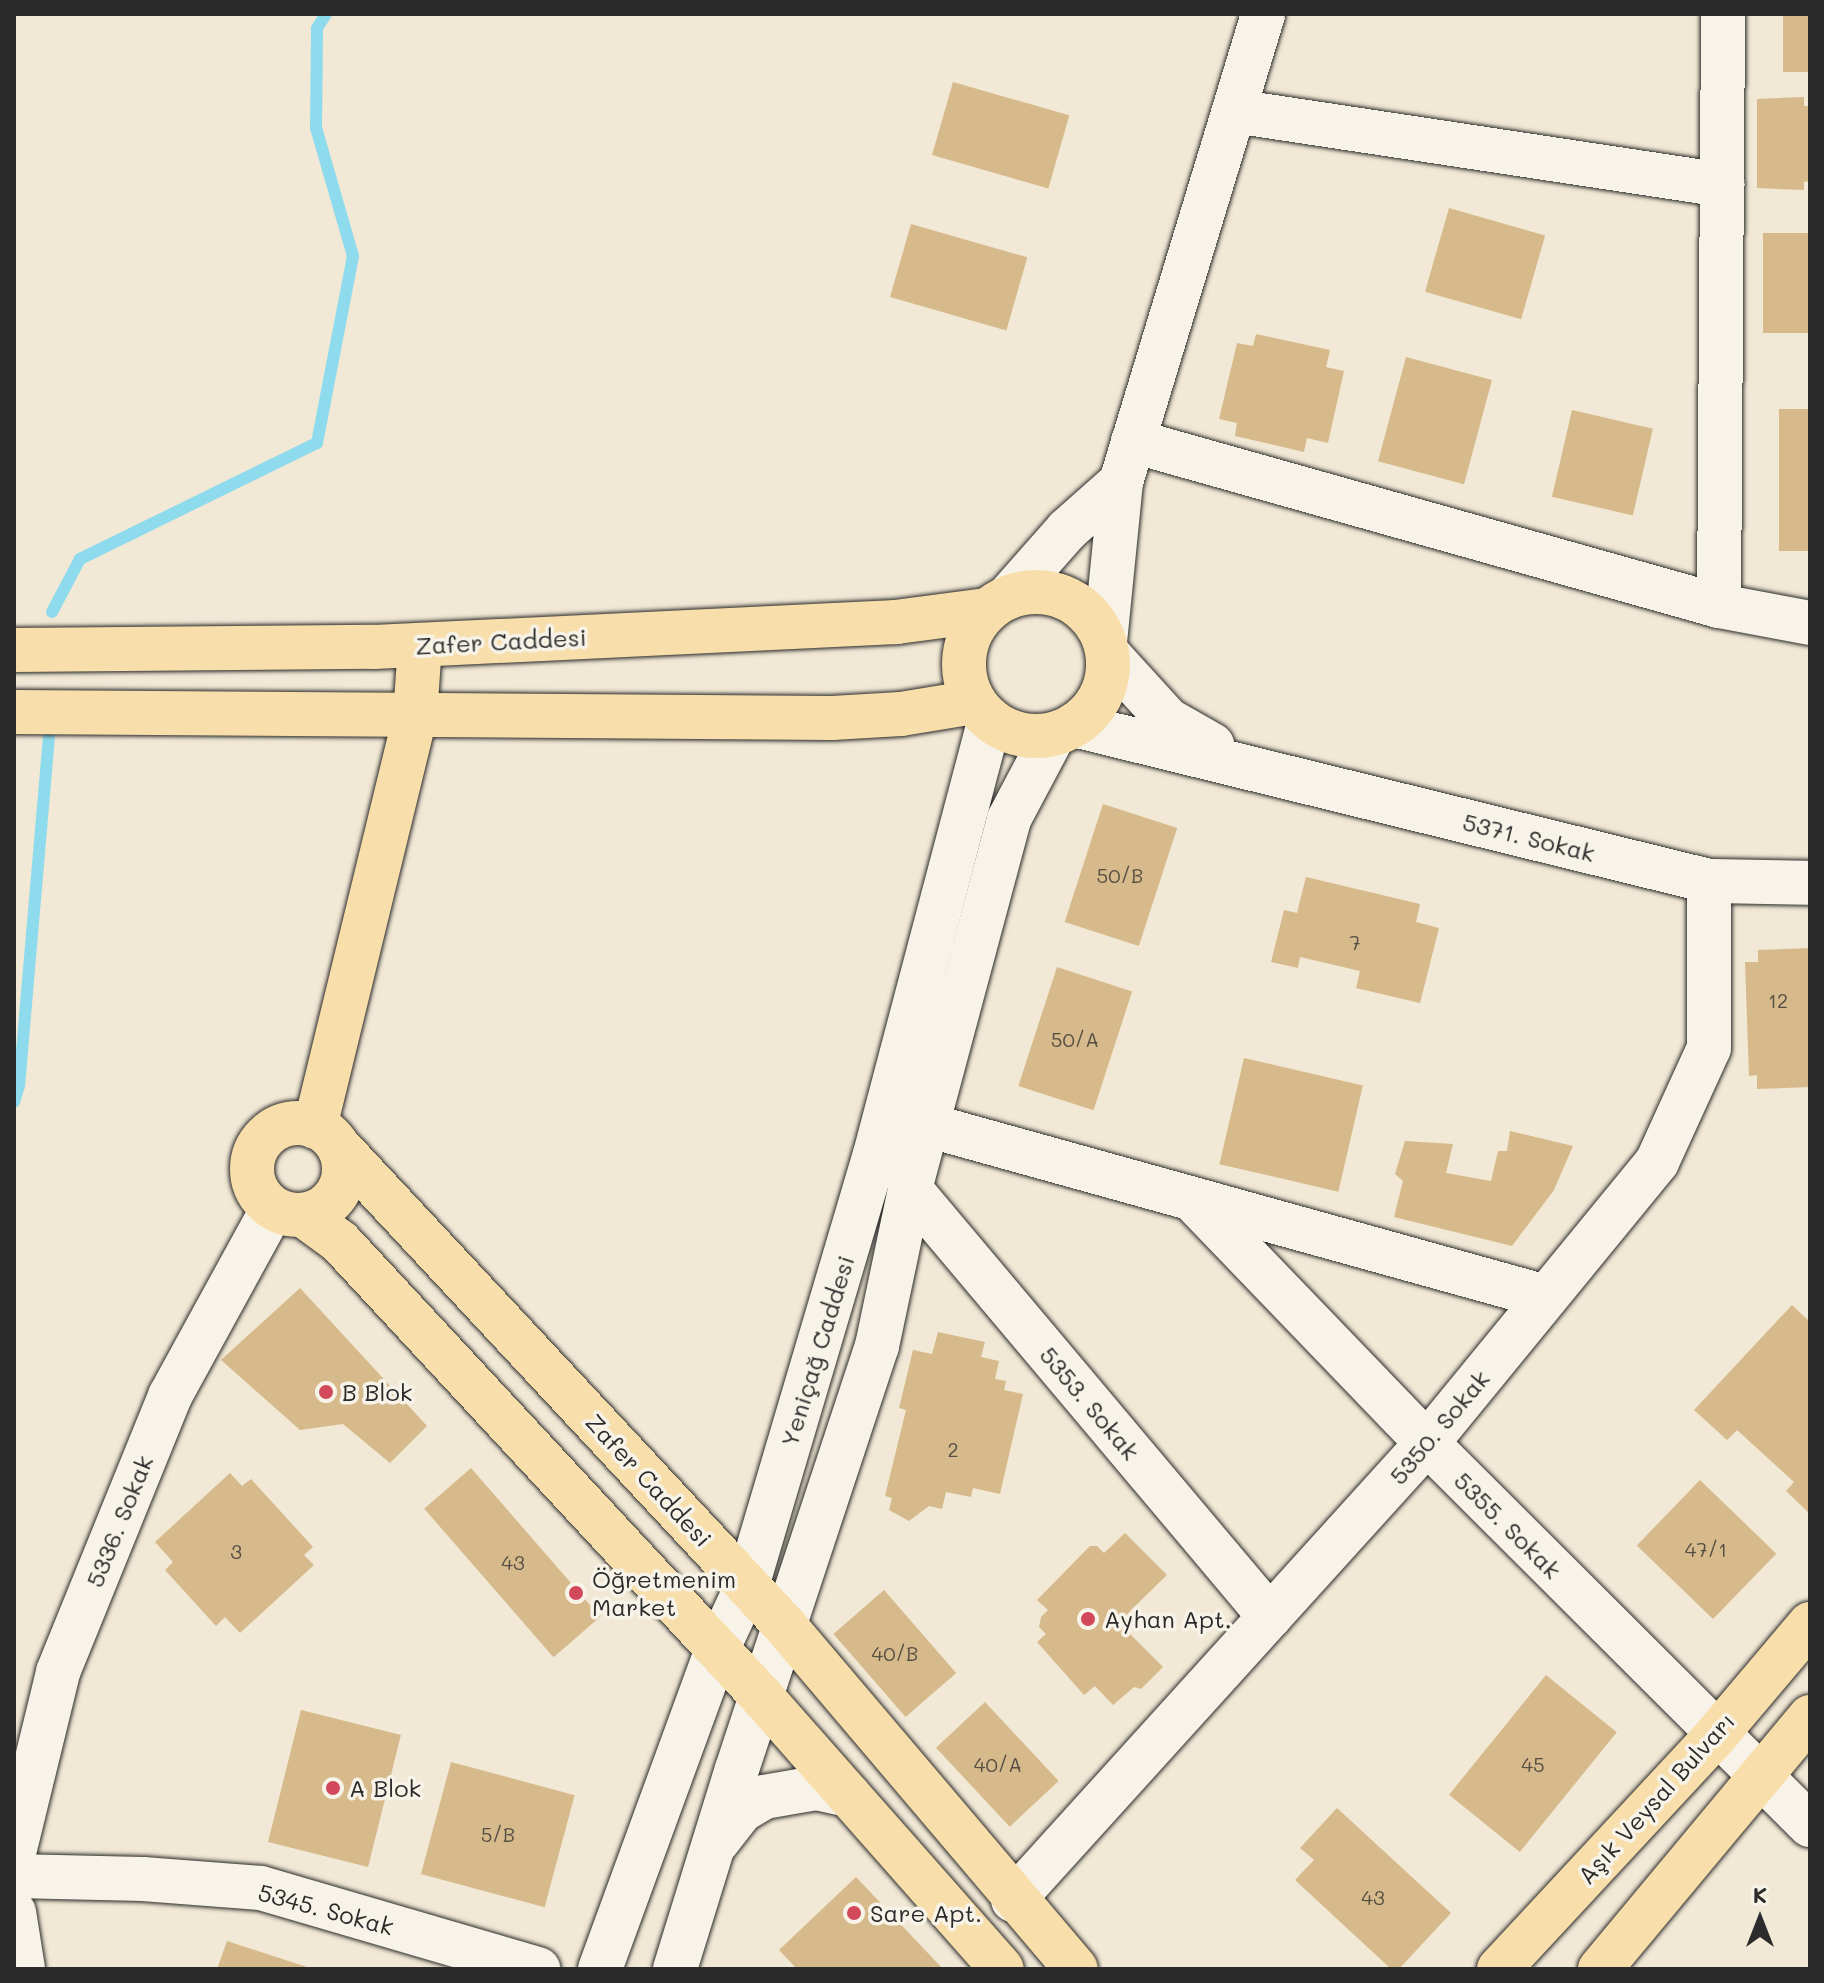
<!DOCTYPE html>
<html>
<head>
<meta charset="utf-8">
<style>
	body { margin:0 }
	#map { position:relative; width:1824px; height:1983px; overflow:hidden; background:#f1e8d5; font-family:Mali,sans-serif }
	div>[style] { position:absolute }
	.stream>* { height:12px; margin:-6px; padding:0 6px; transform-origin:6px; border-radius:6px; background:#8edbed }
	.building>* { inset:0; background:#d7ba8b; transform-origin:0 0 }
	.roads { filter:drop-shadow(0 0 2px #2b2b2b) drop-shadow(0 0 2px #2b2b2b) }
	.minor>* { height:44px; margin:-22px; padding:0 22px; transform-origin:22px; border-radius:22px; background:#f7f3e8 }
	.major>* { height:44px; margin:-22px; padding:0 22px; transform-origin:22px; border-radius:22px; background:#f8deab }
	.major>.ring { margin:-22px; padding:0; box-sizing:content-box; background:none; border:44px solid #f8deab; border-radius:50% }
	.dots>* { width:22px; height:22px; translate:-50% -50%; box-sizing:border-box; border:4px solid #f7f3e8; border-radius:50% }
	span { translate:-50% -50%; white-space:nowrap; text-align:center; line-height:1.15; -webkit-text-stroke:7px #f7f3e8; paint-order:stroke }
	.number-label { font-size:20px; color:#564f43 }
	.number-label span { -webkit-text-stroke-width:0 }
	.street-label { font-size:24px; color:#2b2b2b }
	.poi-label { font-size:24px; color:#2b2b2b }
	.left { translate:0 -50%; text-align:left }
	.frame { position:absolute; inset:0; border:16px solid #2b2b2b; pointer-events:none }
	.north { position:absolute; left:1720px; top:1879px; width:80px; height:80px; -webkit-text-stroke:6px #f7f3e8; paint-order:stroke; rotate:0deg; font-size:22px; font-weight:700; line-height:32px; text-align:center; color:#2b2b2b }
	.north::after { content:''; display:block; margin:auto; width:28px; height:36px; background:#2b2b2b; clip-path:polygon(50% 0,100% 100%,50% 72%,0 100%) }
</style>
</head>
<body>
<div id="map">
	<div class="stream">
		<div style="left:52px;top:612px;width:60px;rotate:-62.2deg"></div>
		<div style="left:80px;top:559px;width:264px;rotate:-26.1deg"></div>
		<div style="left:317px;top:443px;width:190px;rotate:-79.1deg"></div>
		<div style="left:353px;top:256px;width:133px;rotate:-106.1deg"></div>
		<div style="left:316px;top:128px;width:100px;rotate:-89.4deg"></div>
		<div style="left:317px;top:28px;width:17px;rotate:-57deg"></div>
		<div style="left:14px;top:1102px;width:17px;rotate:-73deg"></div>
		<div style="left:19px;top:1086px;width:361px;rotate:-85.1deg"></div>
	</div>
	<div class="building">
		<div style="left:1783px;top:14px;width:27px;height:58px"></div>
		<div style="left:953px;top:82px;width:121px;height:76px;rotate:16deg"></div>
		<div style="clip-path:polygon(1804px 97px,1804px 106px,1810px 106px,1810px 181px,1804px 182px,1804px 190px,1757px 188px,1757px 99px)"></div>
		<div style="left:1449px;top:208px;width:100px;height:87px;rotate:16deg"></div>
		<div style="left:911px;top:224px;width:121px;height:76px;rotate:16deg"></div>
		<div style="left:1810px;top:233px;width:100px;height:47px;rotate:90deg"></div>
		<div style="clip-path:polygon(1256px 334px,1330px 350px,1326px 367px,1344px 371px,1328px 443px,1307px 438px,1304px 452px,1235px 436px,1237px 423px,1219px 419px,1237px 343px,1253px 346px)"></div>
		<div style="left:1406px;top:357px;width:89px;height:108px;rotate:15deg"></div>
		<div style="left:1779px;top:409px;width:31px;height:142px"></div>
		<div style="left:1572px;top:410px;width:83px;height:89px;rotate:13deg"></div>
		<div style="left:1103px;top:804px;width:78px;height:124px;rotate:18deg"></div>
		<div style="clip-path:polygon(1306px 877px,1420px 904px,1416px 922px,1439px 928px,1420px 1003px,1356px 988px,1360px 971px,1300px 957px,1298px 968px,1271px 962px,1284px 910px,1297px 913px)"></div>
		<div style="clip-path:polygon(1810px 948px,1810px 1087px,1757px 1089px,1757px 1075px,1749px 1076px,1745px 962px,1758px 962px,1758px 950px)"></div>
		<div style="left:1057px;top:967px;width:79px;height:125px;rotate:18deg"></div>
		<div style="left:1244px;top:1058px;width:122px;height:109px;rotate:13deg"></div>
		<div style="clip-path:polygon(1510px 1131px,1573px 1146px,1554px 1190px,1512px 1246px,1394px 1217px,1403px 1181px,1395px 1174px,1405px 1141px,1453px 1144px,1446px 1173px,1491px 1181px,1498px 1151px,1507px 1151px)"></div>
		<div style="clip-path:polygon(300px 1288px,427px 1426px,390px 1463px,343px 1424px,300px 1430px,221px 1360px)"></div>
		<div style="clip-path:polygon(1792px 1305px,1810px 1322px,1810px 1514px,1786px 1491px,1794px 1482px,1737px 1430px,1727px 1440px,1694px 1410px)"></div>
		<div style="clip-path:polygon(938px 1332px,985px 1342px,981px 1357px,999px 1361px,995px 1379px,1006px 1381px,1004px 1390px,1023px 1394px,1000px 1494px,973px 1488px,971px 1497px,946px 1492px,942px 1509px,929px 1506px,909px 1521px,889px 1510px,892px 1498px,885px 1496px,906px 1410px,899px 1408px,913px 1350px,932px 1354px)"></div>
		<div style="left:471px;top:1468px;width:197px;height:62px;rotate:49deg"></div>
		<div style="clip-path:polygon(230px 1473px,242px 1486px,251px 1479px,313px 1547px,304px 1555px,314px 1565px,240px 1633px,225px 1617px,216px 1626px,165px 1570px,173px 1562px,155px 1542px)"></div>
		<div style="left:1700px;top:1480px;width:106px;height:91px;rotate:44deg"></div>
		<div style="clip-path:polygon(1125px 1533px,1167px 1575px,1129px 1612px,1138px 1620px,1127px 1631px,1163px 1667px,1141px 1689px,1134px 1687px,1113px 1705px,1095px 1686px,1084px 1695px,1037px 1642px,1046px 1634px,1039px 1627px,1041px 1617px,1048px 1610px,1037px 1600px,1090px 1546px,1097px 1546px,1104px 1553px)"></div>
		<div style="left:884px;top:1590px;width:110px;height:67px;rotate:49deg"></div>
		<div style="left:1546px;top:1675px;width:91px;height:154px;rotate:39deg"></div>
		<div style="left:985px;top:1702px;width:108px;height:67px;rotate:47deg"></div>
		<div style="left:301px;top:1710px;width:103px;height:136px;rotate:14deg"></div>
		<div style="left:451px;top:1762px;width:128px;height:116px;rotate:15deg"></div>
		<div style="clip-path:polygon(1337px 1808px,1451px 1913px,1399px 1969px,1391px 1969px,1295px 1880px,1314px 1860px,1300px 1848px)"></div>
		<div style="clip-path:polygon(856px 1877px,943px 1969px,797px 1969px,779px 1950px)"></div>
		<div style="clip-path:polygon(227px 1941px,310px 1968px,310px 1969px,217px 1969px)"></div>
	</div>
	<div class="roads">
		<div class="minor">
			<div style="left:1234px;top:111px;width:494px;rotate:8.6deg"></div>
			<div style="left:1133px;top:441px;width:609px;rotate:15.73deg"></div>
			<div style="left:1719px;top:606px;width:93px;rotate:10.6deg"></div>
			<div style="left:1008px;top:597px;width:89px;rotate:-48.6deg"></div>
			<div style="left:1067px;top:530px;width:72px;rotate:-41.6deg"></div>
			<div style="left:1719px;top:606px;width:592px;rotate:-89.61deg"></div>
			<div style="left:1105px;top:642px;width:161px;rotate:-84.3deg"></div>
			<div style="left:1121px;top:482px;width:489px;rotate:-73.1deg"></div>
			<div style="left:1108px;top:654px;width:89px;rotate:47.7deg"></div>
			<div style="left:1168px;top:720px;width:51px;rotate:29.6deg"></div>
			<div style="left:1074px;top:725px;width:654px;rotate:13.8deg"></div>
			<div style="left:1709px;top:881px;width:101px;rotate:1.1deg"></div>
			<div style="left:927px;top:1125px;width:642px;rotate:15.53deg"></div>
			<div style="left:910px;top:1189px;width:559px;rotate:49.93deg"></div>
			<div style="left:1192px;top:1199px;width:339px;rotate:46.1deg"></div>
			<div style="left:1427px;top:1443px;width:541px;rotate:44.93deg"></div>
			<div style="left:717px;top:1842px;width:39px;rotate:-52deg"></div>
			<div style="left:741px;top:1811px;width:27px;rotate:-31deg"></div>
			<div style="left:764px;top:1797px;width:53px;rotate:-9.8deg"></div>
			<div style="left:816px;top:1788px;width:33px;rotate:12deg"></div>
			<div style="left:14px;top:1853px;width:186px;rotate:-76.3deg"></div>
			<div style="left:58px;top:1672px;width:298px;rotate:-67.9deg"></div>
			<div style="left:170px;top:1396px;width:214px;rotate:-61.3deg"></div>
			<div style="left:14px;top:1876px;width:129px;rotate:1.3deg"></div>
			<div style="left:143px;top:1879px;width:118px;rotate:4.4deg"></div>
			<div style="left:261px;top:1888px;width:289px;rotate:16.3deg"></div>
			<div style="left:1013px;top:1900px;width:617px;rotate:-47.83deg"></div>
			<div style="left:1427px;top:1443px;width:363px;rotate:-50.7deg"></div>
			<div style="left:1657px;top:1162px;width:125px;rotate:-65.5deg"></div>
			<div style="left:1709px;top:1048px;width:167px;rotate:-90deg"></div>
			<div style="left:14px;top:1912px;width:58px;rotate:81deg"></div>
			<div style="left:600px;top:1969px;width:340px;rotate:-69.9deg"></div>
			<div style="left:717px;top:1650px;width:71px;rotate:-64.9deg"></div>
			<div style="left:747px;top:1586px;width:451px;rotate:-73.5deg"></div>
			<div style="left:875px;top:1154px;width:449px;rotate:-75.2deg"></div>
			<div style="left:675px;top:1969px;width:209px;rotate:-72.8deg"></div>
			<div style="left:737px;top:1769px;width:446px;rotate:-71.7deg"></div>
			<div style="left:877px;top:1346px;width:160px;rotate:-78.1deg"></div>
			<div style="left:910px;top:1189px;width:383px;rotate:-75deg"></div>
			<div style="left:1009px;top:819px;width:96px;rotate:-62.1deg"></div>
		</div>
		<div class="major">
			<div class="ring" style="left:964px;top:592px;width:100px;height:100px"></div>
			<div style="left:14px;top:650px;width:360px;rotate:-0.5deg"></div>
			<div style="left:374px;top:647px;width:523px;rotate:-2.74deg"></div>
			<div style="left:896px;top:622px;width:92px;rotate:-7.5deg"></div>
			<div style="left:14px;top:712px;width:818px;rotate:0.42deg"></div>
			<div style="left:832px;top:718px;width:69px;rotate:-3.3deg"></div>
			<div style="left:901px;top:714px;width:74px;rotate:-9.3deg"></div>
			<div class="ring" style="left:252px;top:1123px;width:48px;height:48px"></div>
			<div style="left:315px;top:1127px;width:423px;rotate:-76.3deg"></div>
			<div style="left:415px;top:716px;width:71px;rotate:-86deg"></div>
			<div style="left:338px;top:1146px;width:657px;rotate:47.03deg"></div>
			<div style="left:786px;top:1627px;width:448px;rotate:49.7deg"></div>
			<div style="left:303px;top:1215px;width:46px;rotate:36.1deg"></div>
			<div style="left:340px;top:1242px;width:622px;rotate:47.15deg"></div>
			<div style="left:763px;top:1698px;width:361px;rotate:48.6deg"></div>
			<div style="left:1499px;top:1969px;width:321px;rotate:-47.1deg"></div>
			<div style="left:1717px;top:1734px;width:144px;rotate:-49.8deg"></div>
			<div style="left:1600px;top:1969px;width:328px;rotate:-50.2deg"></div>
		</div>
	</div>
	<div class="dots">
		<div style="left:326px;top:1392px;background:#d1495b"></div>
		<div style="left:576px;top:1593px;background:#d1495b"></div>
		<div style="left:1088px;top:1619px;background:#d1495b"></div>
		<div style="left:333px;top:1788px;background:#d1495b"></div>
		<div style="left:854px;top:1913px;background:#d1495b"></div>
	</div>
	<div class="number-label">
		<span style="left:1120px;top:875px">50/B</span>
		<span style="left:1355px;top:942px">7</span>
		<span style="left:1778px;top:1000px">12</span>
		<span style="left:1075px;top:1039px">50/A</span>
		<span style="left:953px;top:1449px">2</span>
		<span style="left:1706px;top:1549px">47/1</span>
		<span style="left:236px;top:1551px">3</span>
		<span style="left:513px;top:1562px">43</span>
		<span style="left:895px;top:1653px">40/B</span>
		<span style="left:998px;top:1764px">40/A</span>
		<span style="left:1533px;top:1764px">45</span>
		<span style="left:498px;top:1834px">5/B</span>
		<span style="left:1373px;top:1897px">43</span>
	</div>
	<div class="street-label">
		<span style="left:501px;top:641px;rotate:-3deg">Zafer Caddesi</span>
		<span style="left:1529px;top:837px;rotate:14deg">5371. Sokak</span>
		<span style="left:817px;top:1351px;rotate:-73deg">Yeniçağ Caddesi</span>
		<span style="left:1090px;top:1403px;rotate:50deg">5353. Sokak</span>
		<span style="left:1439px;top:1427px;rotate:-50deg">5350. Sokak</span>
		<span style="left:649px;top:1480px;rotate:47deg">Zafer Caddesi</span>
		<span style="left:119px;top:1521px;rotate:-68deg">5336. Sokak</span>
		<span style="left:1508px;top:1525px;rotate:45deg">5355. Sokak</span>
		<span style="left:1656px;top:1798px;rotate:-48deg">Aşık Veysal Bulvarı</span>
		<span style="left:326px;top:1909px;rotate:15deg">5345. Sokak</span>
	</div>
	<div class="poi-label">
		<span class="left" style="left:342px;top:1392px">B Blok</span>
		<span class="left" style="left:592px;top:1593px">Öğretmenim<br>Market</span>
		<span class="left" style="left:1104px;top:1619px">Ayhan Apt.</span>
		<span class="left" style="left:349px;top:1788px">A Blok</span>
		<span class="left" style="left:870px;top:1913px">Sare Apt.</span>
	</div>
	<div class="frame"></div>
	<div class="north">K</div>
</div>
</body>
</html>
